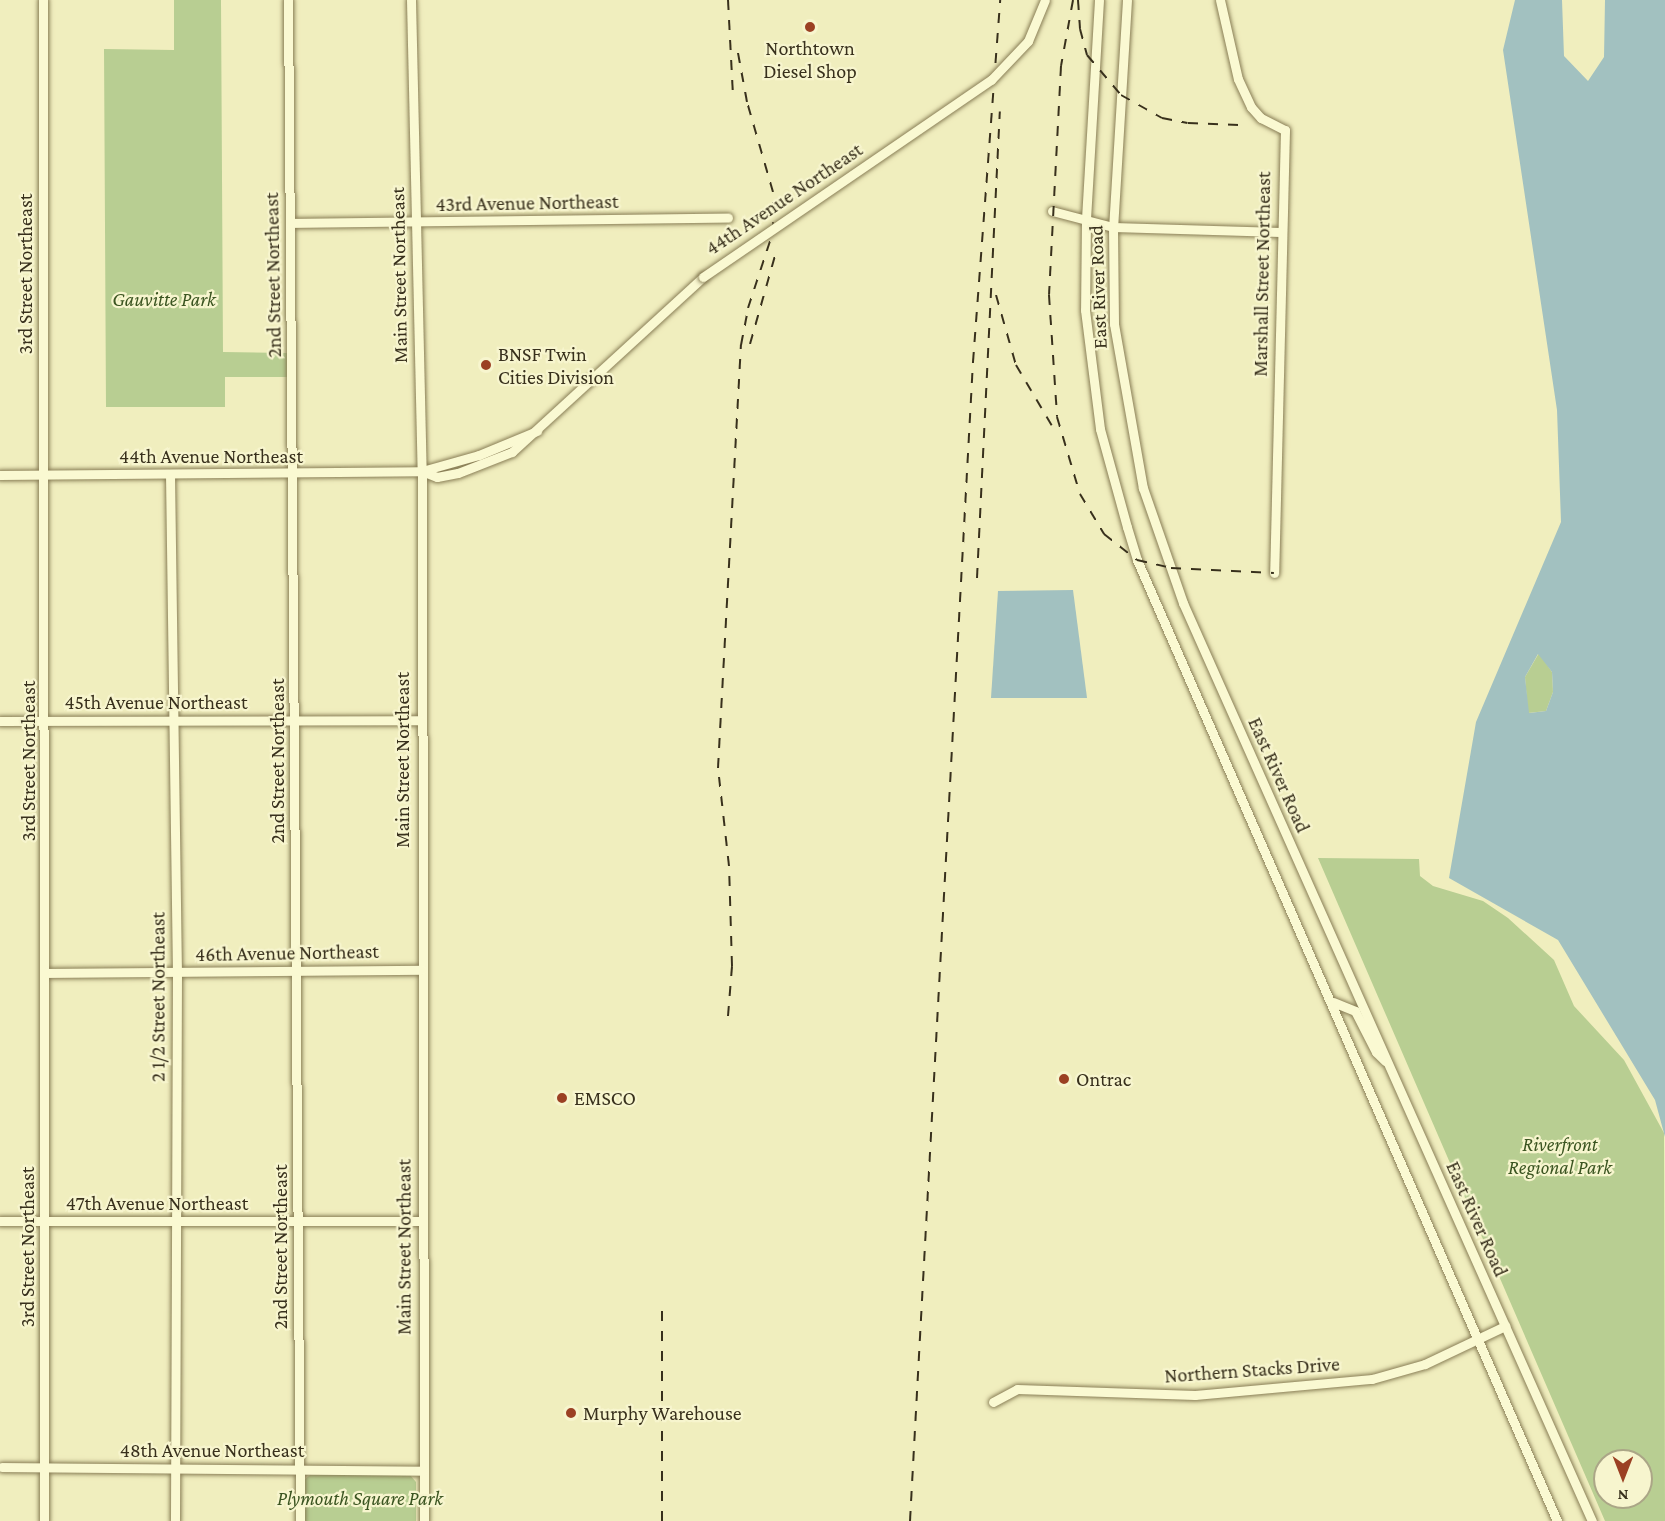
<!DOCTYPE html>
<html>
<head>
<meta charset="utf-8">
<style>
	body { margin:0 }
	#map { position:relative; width:1665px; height:1521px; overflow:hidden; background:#f0eebe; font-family:"Crimson Pro",serif }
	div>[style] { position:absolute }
	.green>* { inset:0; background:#b8ce92 }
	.water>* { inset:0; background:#a2c1c0 }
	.roads { filter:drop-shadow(0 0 2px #897e56) drop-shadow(0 0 2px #897e56) }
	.minor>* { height:9px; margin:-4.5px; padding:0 4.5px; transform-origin:4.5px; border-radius:4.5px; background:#faf9d2 }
	.rail>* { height:2px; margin-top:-1px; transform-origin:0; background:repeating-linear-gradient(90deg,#38301c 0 10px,transparent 0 20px) }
	.bridges { filter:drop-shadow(0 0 2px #897e56) drop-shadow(0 0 2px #897e56) }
	.minor-bridge>* { height:9px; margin:-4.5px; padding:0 4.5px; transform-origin:4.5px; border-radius:4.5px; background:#faf9d2 }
	.dots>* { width:16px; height:16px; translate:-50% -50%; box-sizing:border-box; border:3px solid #f7f5ce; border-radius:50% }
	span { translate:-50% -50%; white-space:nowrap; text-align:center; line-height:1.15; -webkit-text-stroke:4.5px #f7f5ce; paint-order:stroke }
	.poi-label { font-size:20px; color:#38301c }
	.left { translate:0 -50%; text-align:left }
	.street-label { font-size:20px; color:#38301c }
	.park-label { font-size:20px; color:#3b5521; font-style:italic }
	.north { position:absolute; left:1593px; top:1449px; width:60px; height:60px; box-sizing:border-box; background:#f7f5ce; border:2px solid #aba687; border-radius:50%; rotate:180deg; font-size:16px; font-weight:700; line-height:24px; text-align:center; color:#38301c }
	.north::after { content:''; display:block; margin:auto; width:21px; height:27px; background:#9b4023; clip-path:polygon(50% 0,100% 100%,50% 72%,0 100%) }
</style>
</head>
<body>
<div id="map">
	<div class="green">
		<div style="clip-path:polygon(174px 0,221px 0,223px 352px,287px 353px,288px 377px,225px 377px,225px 407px,106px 407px,104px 49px,174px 50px)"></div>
		<div style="clip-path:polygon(1539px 653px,1552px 672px,1553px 692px,1546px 711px,1528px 713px,1525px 677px)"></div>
		<div style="clip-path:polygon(evenodd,1318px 858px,1419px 859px,1420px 876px,1433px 886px,1483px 901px,1508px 918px,1554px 960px,1574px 1006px,1624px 1060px,1664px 1133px,1665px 1521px,1605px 1521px,1318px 858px,1605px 1461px,1641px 1461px,1641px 1497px,1605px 1497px,1605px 1461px)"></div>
		<div style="clip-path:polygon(310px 1475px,410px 1475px,416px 1482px,416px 1521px,304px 1521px,304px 1480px)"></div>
	</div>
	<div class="water">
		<div style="clip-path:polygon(evenodd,1515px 0,1562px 0,1564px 56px,1588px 81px,1604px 57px,1605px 0,1665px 0,1665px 1137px,1655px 1100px,1558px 940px,1449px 878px,1476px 722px,1561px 522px,1557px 410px,1503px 50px,1515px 0,1538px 654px,1552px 672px,1553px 692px,1546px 711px,1529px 713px,1525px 677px,1538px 654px)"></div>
		<div style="clip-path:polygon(1073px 590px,1087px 698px,991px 698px,998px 591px)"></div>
	</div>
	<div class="roads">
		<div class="minor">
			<div style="left:43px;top:0;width:1521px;rotate:89.96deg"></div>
			<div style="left:288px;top:0;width:1521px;rotate:89.55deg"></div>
			<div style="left:411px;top:0;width:471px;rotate:88.7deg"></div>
			<div style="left:422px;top:471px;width:1050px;rotate:89.89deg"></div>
			<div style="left:1099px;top:0;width:219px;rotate:93.4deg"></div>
			<div style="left:1086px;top:219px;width:91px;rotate:90.6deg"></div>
			<div style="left:1085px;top:310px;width:120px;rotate:82.8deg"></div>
			<div style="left:1100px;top:429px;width:102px;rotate:74.6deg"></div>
			<div style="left:1127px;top:527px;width:34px;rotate:73deg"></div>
			<div style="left:1137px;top:560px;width:1049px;rotate:66.39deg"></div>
			<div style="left:1127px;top:0;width:227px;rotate:93.5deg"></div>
			<div style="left:1113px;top:227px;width:97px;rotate:89.4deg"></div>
			<div style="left:1114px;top:324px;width:167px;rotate:80deg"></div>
			<div style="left:1143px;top:488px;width:122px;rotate:70.8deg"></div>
			<div style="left:1183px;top:603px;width:1005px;rotate:65.99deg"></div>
			<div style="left:1220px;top:0;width:81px;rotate:77.2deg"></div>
			<div style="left:1238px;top:79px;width:31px;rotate:65deg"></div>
			<div style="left:1251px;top:107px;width:15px;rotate:48deg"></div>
			<div style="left:1261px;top:118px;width:27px;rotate:27deg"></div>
			<div style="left:1285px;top:130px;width:443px;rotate:91.4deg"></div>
			<div style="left:1052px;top:211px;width:63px;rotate:14.7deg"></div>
			<div style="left:1113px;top:227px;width:167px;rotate:1.7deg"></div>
			<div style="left:290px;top:223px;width:438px;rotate:-0.7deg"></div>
			<div style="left:422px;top:471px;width:16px;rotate:22deg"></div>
			<div style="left:437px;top:477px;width:21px;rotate:-11deg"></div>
			<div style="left:458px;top:473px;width:58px;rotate:-21.3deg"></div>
			<div style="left:512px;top:452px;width:259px;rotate:-42.5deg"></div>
			<div style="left:170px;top:474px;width:498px;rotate:89.2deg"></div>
			<div style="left:177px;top:972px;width:549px;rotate:90.21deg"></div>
			<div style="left:0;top:475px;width:422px;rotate:-0.5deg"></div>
			<div style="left:422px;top:471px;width:59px;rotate:-15.7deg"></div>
			<div style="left:479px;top:455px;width:63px;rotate:-22.5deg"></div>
			<div style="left:0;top:721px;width:420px;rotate:-0.1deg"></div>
			<div style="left:46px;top:973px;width:375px;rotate:-0.5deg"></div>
			<div style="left:1333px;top:1002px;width:24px;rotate:22deg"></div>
			<div style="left:1355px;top:1011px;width:46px;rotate:62.9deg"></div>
			<div style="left:1376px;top:1052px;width:13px;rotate:45deg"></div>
			<div style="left:0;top:1221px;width:422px"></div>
			<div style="left:993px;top:1402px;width:27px;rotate:-28deg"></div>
			<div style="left:1017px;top:1389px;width:178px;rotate:1.9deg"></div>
			<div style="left:1195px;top:1395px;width:178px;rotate:-5.2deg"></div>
			<div style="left:1372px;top:1379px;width:55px;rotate:-15.8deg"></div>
			<div style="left:1425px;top:1364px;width:89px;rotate:-25.4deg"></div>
			<div style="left:2px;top:1467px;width:421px;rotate:0.5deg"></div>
		</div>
	</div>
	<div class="rail">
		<div style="left:728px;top:0;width:97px;rotate:87deg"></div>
		<div style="left:1073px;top:0;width:67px;rotate:100.3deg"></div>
		<div style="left:1061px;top:66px;width:229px;rotate:93deg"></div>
		<div style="left:1049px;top:295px;width:122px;rotate:86.2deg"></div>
		<div style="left:1057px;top:417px;width:80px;rotate:73.4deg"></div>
		<div style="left:1080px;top:494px;width:47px;rotate:59deg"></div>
		<div style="left:1104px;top:534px;width:42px;rotate:38.2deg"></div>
		<div style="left:1137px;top:560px;width:35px;rotate:13deg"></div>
		<div style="left:1171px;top:568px;width:103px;rotate:2.8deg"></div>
		<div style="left:1078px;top:0;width:29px;rotate:86deg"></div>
		<div style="left:1080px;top:29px;width:27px;rotate:75deg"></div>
		<div style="left:1087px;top:55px;width:52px;rotate:49.6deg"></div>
		<div style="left:1121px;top:95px;width:47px;rotate:29.3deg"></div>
		<div style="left:1162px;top:118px;width:26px;rotate:11deg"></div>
		<div style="left:1188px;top:123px;width:51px;rotate:2.2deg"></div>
		<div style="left:996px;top:295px;width:73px;rotate:74.1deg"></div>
		<div style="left:1016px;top:365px;width:77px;rotate:59.4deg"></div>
		<div style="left:750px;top:344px;width:96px;rotate:-74.2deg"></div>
		<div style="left:977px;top:578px;width:467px;rotate:-87.2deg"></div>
		<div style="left:728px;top:1016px;width:50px;rotate:-85.4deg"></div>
		<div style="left:732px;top:966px;width:100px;rotate:-91.7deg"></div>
		<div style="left:729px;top:866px;width:99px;rotate:-96.4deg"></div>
		<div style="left:718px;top:768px;width:424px;rotate:-86.9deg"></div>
		<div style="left:741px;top:345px;width:38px;rotate:-79deg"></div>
		<div style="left:748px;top:308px;width:80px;rotate:-71.8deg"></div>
		<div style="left:773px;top:232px;width:40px;rotate:-90deg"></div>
		<div style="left:773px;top:192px;width:94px;rotate:-106.1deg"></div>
		<div style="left:747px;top:102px;width:50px;rotate:-100.4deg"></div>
		<div style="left:662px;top:1521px;width:212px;rotate:-90deg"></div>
		<div style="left:910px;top:1521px;width:1161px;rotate:-86.89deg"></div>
		<div style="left:973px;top:362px;width:363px;rotate:-85.7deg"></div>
	</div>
	<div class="bridges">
		<div class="minor-bridge">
			<div style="left:703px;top:277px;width:349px;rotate:-34.4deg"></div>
			<div style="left:991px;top:80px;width:54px;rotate:-46.5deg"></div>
			<div style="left:1028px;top:41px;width:44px;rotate:-67.5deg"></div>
		</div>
	</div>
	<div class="dots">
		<div style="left:810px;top:27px;background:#9b4023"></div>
		<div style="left:486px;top:365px;background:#9b4023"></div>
		<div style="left:1064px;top:1079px;background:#9b4023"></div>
		<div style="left:562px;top:1098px;background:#9b4023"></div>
		<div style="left:571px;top:1413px;background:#9b4023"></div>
	</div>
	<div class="poi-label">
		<span style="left:810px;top:60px">Northtown<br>Diesel Shop</span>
		<span class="left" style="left:498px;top:366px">BNSF Twin<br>Cities Division</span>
		<span class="left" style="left:1076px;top:1079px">Ontrac</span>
		<span class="left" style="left:574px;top:1098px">EMSCO</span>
		<span class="left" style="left:583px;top:1413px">Murphy Warehouse</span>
	</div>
	<div class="street-label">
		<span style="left:784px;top:199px;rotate:-34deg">44th Avenue Northeast</span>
		<span style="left:527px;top:203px;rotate:-1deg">43rd Avenue Northeast</span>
		<span style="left:25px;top:274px;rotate:-90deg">3rd Street Northeast</span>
		<span style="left:1262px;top:274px;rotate:-89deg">Marshall Street Northeast</span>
		<span style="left:273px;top:275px;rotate:-91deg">2nd Street Northeast</span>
		<span style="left:399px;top:275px;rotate:-91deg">Main Street Northeast</span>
		<span style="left:1098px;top:287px;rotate:-92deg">East River Road</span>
		<span style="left:211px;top:456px">44th Avenue Northeast</span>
		<span style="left:156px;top:702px">45th Avenue Northeast</span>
		<span style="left:402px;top:760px;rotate:-90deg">Main Street Northeast</span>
		<span style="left:28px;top:761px;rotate:-90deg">3rd Street Northeast</span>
		<span style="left:277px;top:761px;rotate:-90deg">2nd Street Northeast</span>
		<span style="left:1279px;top:775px;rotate:66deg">East River Road</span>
		<span style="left:287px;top:953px;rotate:-1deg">46th Avenue Northeast</span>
		<span style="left:158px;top:997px;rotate:-90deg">2 1/2 Street Northeast</span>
		<span style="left:157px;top:1203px">47th Avenue Northeast</span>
		<span style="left:1477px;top:1219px;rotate:66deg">East River Road</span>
		<span style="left:27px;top:1247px;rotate:-90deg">3rd Street Northeast</span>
		<span style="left:280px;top:1247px;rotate:-90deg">2nd Street Northeast</span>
		<span style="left:404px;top:1247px;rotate:-90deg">Main Street Northeast</span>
		<span style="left:1252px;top:1370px;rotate:-4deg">Northern Stacks Drive</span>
		<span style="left:212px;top:1450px">48th Avenue Northeast</span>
	</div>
	<div class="park-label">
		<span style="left:164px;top:299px">Gauvitte Park</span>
		<span style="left:1560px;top:1156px">Riverfront<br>Regional Park</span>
		<span style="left:360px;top:1498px">Plymouth Square Park</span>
	</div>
	<div class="north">N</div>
</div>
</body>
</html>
